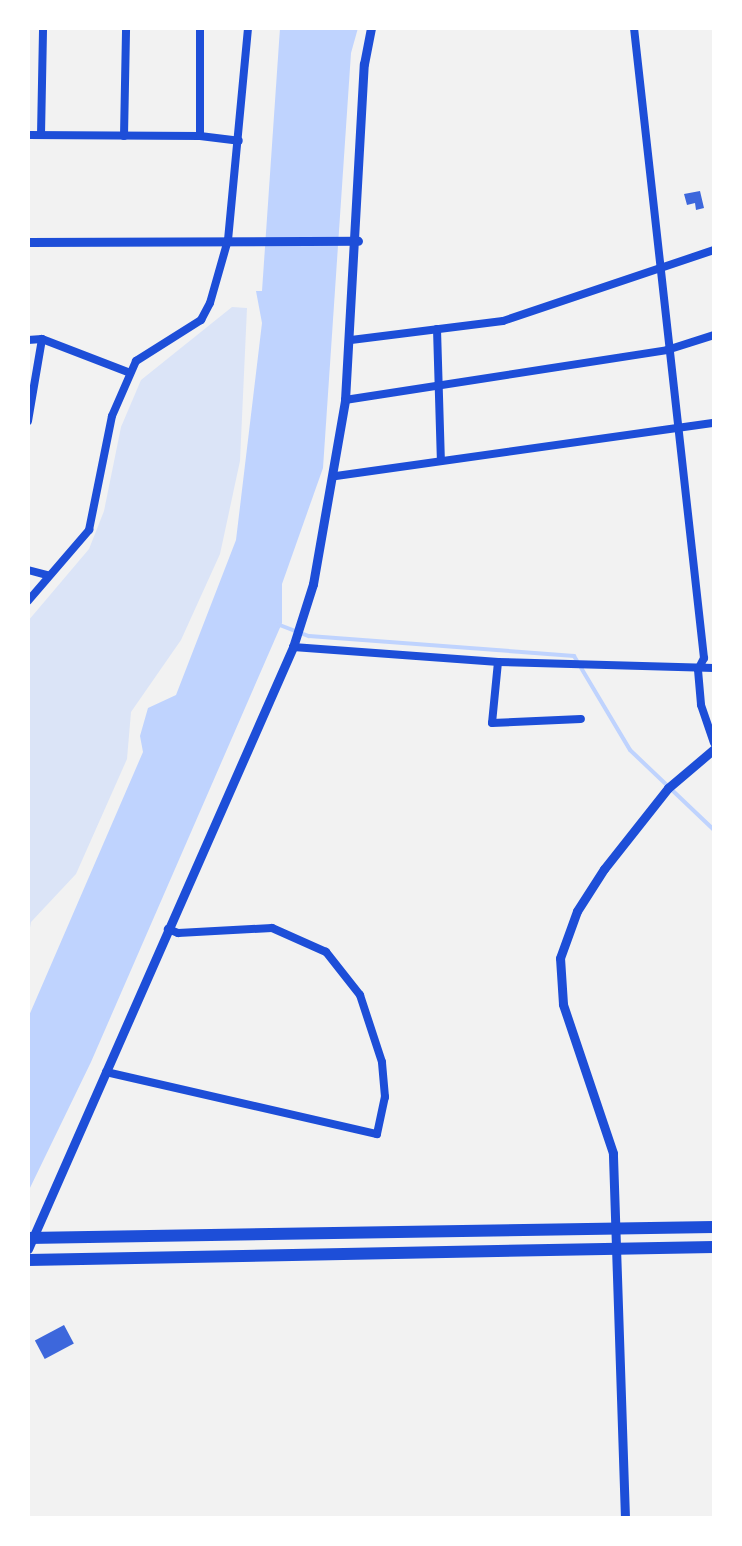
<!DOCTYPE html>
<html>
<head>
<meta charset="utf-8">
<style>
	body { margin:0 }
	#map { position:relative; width:742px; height:1546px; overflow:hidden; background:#f2f2f2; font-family:"PT Serif",serif }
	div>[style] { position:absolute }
	.green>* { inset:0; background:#dbe4f7 }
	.water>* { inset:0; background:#bfd3fe }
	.stream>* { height:4px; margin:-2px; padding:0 2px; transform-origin:2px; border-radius:2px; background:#bfd3fe }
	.building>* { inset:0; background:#3d67dc; transform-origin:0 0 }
	.minor>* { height:8px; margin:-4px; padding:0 4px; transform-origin:4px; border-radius:4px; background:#1d4ed8 }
	.tertiary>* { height:9px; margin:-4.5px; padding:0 4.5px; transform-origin:4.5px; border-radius:4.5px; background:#1d4ed8 }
	.trunk>* { height:12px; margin:-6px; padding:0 6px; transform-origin:6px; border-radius:6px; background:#1d4ed8 }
	span { translate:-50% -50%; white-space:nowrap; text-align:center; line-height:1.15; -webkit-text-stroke:8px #fff; paint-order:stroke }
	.frame { position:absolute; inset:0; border:30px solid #fff; pointer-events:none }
</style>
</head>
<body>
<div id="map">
	<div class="green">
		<div style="clip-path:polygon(232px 307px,247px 308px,240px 461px,220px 554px,181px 640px,131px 712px,127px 759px,76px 874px,31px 922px,28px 939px,28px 621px,89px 549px,104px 511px,121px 427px,141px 380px)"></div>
	</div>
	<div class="water">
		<div style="clip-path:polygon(280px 28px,358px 28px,351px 53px,323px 468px,282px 584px,282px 623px,91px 1062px,28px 1192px,28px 1018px,143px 752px,140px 736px,148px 708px,176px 695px,236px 540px,262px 323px,256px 291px,262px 291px)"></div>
	</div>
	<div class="stream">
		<div style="left:277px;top:624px;width:34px;rotate:21deg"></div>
		<div style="left:309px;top:636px;width:266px;rotate:4.3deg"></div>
		<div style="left:574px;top:656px;width:109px;rotate:59.2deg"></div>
		<div style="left:630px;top:750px;width:116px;rotate:43.6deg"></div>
	</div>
	<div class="building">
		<div style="clip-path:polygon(700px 191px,704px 208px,696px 210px,695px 203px,687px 205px,684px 194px)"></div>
		<div style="left:64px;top:1325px;width:21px;height:33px;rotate:62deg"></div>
	</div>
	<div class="minor">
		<div style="left:200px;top:28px;width:108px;rotate:90deg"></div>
		<div style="left:634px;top:28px;width:634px;rotate:83.66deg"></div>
		<div style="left:704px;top:658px;width:13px;rotate:117deg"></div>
		<div style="left:698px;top:670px;width:35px;rotate:85deg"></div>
		<div style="left:701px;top:705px;width:40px;rotate:71.1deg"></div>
		<div style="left:28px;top:135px;width:172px;rotate:0.3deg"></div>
		<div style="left:200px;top:136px;width:39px;rotate:7deg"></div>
		<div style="left:41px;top:135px;width:107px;rotate:-88.9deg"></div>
		<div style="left:124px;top:136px;width:108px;rotate:-88.9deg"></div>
		<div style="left:437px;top:329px;width:132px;rotate:88.3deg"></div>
		<div style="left:28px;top:340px;width:14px;rotate:-4deg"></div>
		<div style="left:42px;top:339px;width:94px;rotate:21.1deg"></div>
		<div style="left:351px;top:340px;width:153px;rotate:-7.1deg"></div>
		<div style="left:503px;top:321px;width:223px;rotate:-18.6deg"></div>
		<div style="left:345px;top:400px;width:326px;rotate:-8.8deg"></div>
		<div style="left:667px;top:350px;width:49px;rotate:-17.7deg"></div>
		<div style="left:28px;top:421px;width:83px;rotate:-80.3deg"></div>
		<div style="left:336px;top:476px;width:382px;rotate:-8deg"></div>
		<div style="left:28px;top:570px;width:20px;rotate:15deg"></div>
		<div style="left:28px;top:601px;width:94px;rotate:-49.3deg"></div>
		<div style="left:89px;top:530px;width:116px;rotate:-78.6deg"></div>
		<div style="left:112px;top:416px;width:60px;rotate:-66.4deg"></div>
		<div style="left:136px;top:361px;width:77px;rotate:-32.2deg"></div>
		<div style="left:201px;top:320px;width:19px;rotate:-62deg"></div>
		<div style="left:210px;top:303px;width:66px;rotate:-74.1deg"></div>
		<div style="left:228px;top:240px;width:213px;rotate:-84.6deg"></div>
		<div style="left:293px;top:647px;width:206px;rotate:4.2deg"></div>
		<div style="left:498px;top:662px;width:216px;rotate:1.6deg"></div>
		<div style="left:498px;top:662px;width:61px;rotate:95.6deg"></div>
		<div style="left:492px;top:723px;width:89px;rotate:-2.6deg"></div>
		<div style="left:106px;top:1072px;width:278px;rotate:12.9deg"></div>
		<div style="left:377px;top:1134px;width:38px;rotate:-78deg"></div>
		<div style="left:385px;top:1097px;width:35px;rotate:-95deg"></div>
		<div style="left:382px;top:1062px;width:71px;rotate:-108.2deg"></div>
		<div style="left:360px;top:995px;width:55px;rotate:-128.3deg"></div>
		<div style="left:326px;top:952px;width:59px;rotate:-156deg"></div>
		<div style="left:272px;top:928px;width:94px;rotate:177deg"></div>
		<div style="left:178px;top:933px;width:11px;rotate:-158deg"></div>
	</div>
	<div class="tertiary">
		<div style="left:28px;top:242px;width:330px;rotate:-0.2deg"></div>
		<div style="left:28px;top:1249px;width:658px;rotate:-66.24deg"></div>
		<div style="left:293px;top:647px;width:66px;rotate:-72.4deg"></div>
		<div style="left:313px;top:584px;width:187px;rotate:-80.1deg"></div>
		<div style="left:345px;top:400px;width:337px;rotate:-86.8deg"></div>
		<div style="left:364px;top:64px;width:37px;rotate:-79deg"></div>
		<div style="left:625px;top:1518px;width:365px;rotate:-91.9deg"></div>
		<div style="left:613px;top:1153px;width:157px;rotate:-108.6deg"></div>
		<div style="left:563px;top:1004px;width:46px;rotate:-93.7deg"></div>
		<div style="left:560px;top:958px;width:50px;rotate:-70.1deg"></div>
		<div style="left:577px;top:911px;width:50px;rotate:-57.3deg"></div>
		<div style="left:604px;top:869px;width:103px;rotate:-51.7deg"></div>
		<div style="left:668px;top:788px;width:60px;rotate:-40.3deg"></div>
	</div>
	<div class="trunk">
		<div style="left:28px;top:1238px;width:686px;rotate:-0.92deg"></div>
		<div style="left:28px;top:1260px;width:686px;rotate:-1.09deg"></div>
	</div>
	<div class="frame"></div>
</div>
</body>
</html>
